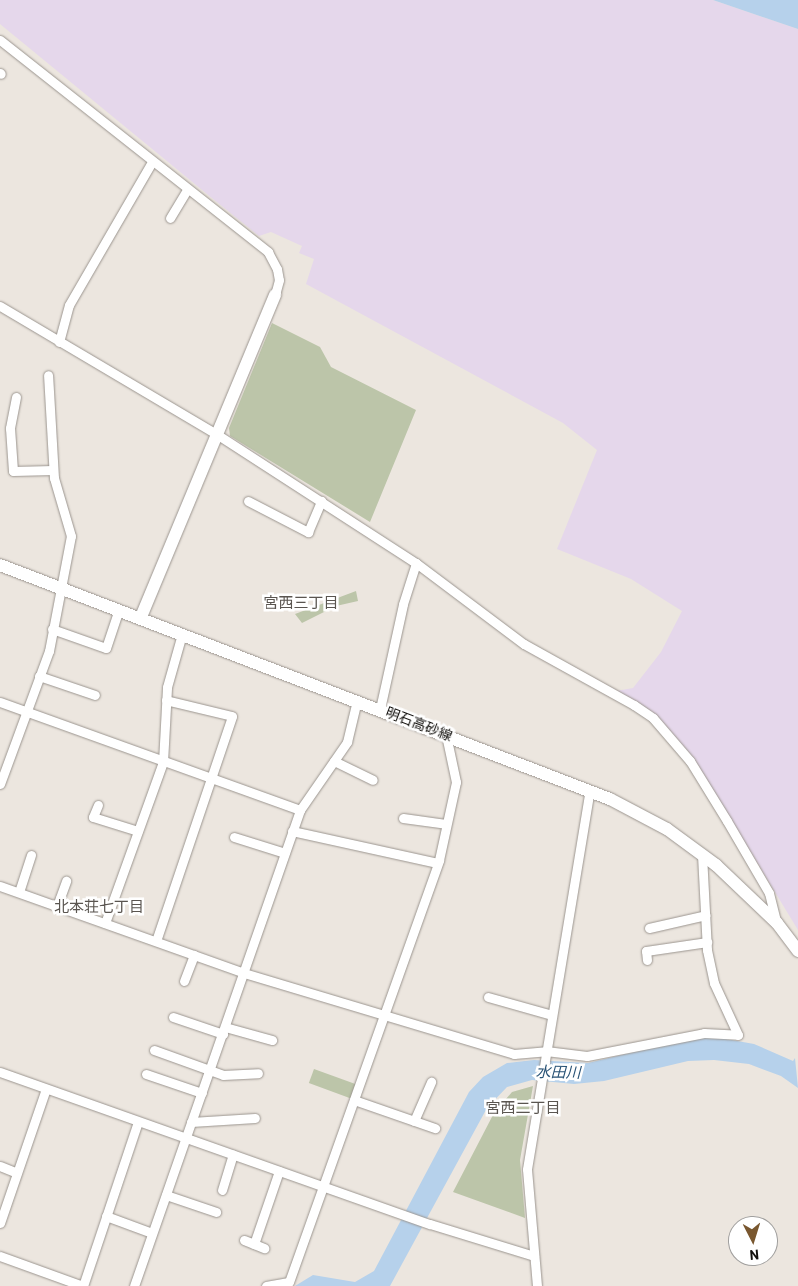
<!DOCTYPE html>
<html>
<head>
<meta charset="utf-8">
<style>
	body { margin:0 }
	#map { position:relative; width:798px; height:1286px; overflow:hidden; background:#ece6df; font-family:Barlow,"Noto Sans JP",sans-serif }
	div>[style] { position:absolute }
	.industrial>* { inset:0; background:#e5d7eb }
	.green>* { inset:0; background:#bcc5a9; transform-origin:0 0 }
	.water>* { inset:0; background:#b6d1eb }
	.roads { filter:drop-shadow(0 0 1px #9b958f) drop-shadow(0 0 1px #9b958f) }
	.street>* { height:9px; margin:-4.5px; padding:0 4.5px; transform-origin:4.5px; border-radius:4.5px; background:#fff }
	.secondary>* { height:12px; margin:-6px; padding:0 6px; transform-origin:6px; border-radius:6px; background:#fff }
	span { translate:-50% -50%; white-space:nowrap; text-align:center; line-height:1.15; -webkit-text-stroke:5px #fff; paint-order:stroke }
	.street-label { font-size:14px; color:#12100d }
	.neighbourhood-label { font-size:15px; color:#5a5550 }
	.water-label { font-size:15px; color:#285275; font-style:italic }
	.north { position:absolute; left:728px; top:1216px; width:50px; height:50px; box-sizing:border-box; background:#fff; border:1px solid #a09f9e; border-radius:50%; rotate:175deg; font-size:14px; font-weight:700; line-height:20px; text-align:center; color:#12100d }
	.north::after { content:''; display:block; margin:auto; width:18px; height:22px; background:#79572f; clip-path:polygon(50% 0,100% 100%,50% 72%,0 100%) }
</style>
</head>
<body>
<div id="map">
	<div class="industrial">
		<div style="clip-path:polygon(0 0,713px 0,798px 29px,798px 930px,693px 757px,670px 731px,644px 707px,616px 691px,633px 688px,661px 652px,682px 611px,631px 579px,557px 549px,597px 450px,563px 423px,306px 284px,314px 259px,299px 253px,302px 246px,271px 232px,259px 236px,207px 194px,0 24px)"></div>
	</div>
	<div class="green">
		<div style="clip-path:polygon(272px 323px,320px 347px,331px 367px,416px 410px,370px 522px,230px 436px,229px 428px)"></div>
		<div style="clip-path:polygon(356px 591px,358px 601px,336px 606px,302px 623px,295px 614px)"></div>
		<div style="left:314px;top:1069px;width:44px;height:15px;rotate:20deg"></div>
		<div style="clip-path:polygon(533px 1086px,520px 1160px,525px 1218px,453px 1192px,494px 1113px,512px 1092px)"></div>
	</div>
	<div class="water">
		<div style="clip-path:polygon(713px 0,798px 0,798px 29px)"></div>
		<div style="clip-path:polygon(715px 1037px,754px 1044px,793px 1061px,795px 1058px,798px 1088px,781px 1076px,749px 1064px,714px 1060px,688px 1061px,604px 1081px,574px 1084px,532px 1080px,507px 1087px,487px 1108px,390px 1286px,295px 1286px,313px 1275px,355px 1282px,374px 1271px,469px 1092px,483px 1077px,507px 1063px,534px 1060px,588px 1063px,683px 1040px)"></div>
	</div>
	<div class="roads">
		<div class="street">
			<div style="left:0;top:40px;width:342px;rotate:38.3deg"></div>
			<div style="left:268px;top:252px;width:19px;rotate:62deg"></div>
			<div style="left:277px;top:269px;width:11px;rotate:80deg"></div>
			<div style="left:279px;top:280px;width:16px;rotate:105deg"></div>
			<div style="left:0;top:73px;width:1px;rotate:45deg"></div>
			<div style="left:170px;top:218px;width:33px;rotate:-59deg"></div>
			<div style="left:0;top:306px;width:253px;rotate:30.6deg"></div>
			<div style="left:218px;top:435px;width:236px;rotate:32.9deg"></div>
			<div style="left:416px;top:563px;width:135px;rotate:36.9deg"></div>
			<div style="left:524px;top:644px;width:126px;rotate:29deg"></div>
			<div style="left:634px;top:705px;width:23px;rotate:34deg"></div>
			<div style="left:653px;top:718px;width:57px;rotate:49.3deg"></div>
			<div style="left:690px;top:761px;width:70px;rotate:58.3deg"></div>
			<div style="left:727px;top:821px;width:83px;rotate:59.7deg"></div>
			<div style="left:769px;top:893px;width:29px;rotate:76deg"></div>
			<div style="left:59px;top:342px;width:38px;rotate:-75deg"></div>
			<div style="left:69px;top:305px;width:165px;rotate:-59.9deg"></div>
			<div style="left:16px;top:397px;width:32px;rotate:101deg"></div>
			<div style="left:10px;top:428px;width:43px;rotate:86deg"></div>
			<div style="left:13px;top:471px;width:40px;rotate:-1.4deg"></div>
			<div style="left:248px;top:501px;width:68px;rotate:27.3deg"></div>
			<div style="left:308px;top:532px;width:34px;rotate:-67deg"></div>
			<div style="left:52px;top:629px;width:57px;rotate:19.4deg"></div>
			<div style="left:106px;top:648px;width:41px;rotate:-71.6deg"></div>
			<div style="left:39px;top:676px;width:59px;rotate:18.7deg"></div>
			<div style="left:0;top:702px;width:319px;rotate:19.8deg"></div>
			<div style="left:380px;top:709px;width:107px;rotate:-77.6deg"></div>
			<div style="left:403px;top:604px;width:43px;rotate:-72.4deg"></div>
			<div style="left:334px;top:761px;width:43px;rotate:26deg"></div>
			<div style="left:0;top:784px;width:142px;rotate:-69.8deg"></div>
			<div style="left:49px;top:651px;width:117px;rotate:-79.2deg"></div>
			<div style="left:71px;top:536px;width:60px;rotate:-106.3deg"></div>
			<div style="left:54px;top:478px;width:103px;rotate:-93.3deg"></div>
			<div style="left:98px;top:805px;width:13px;rotate:113deg"></div>
			<div style="left:93px;top:817px;width:47px;rotate:17.3deg"></div>
			<div style="left:403px;top:818px;width:43px;rotate:7.9deg"></div>
			<div style="left:292px;top:831px;width:149px;rotate:12.4deg"></div>
			<div style="left:234px;top:837px;width:53px;rotate:17.4deg"></div>
			<div style="left:0;top:886px;width:259px;rotate:19.6deg"></div>
			<div style="left:244px;top:973px;width:282px;rotate:16.7deg"></div>
			<div style="left:514px;top:1054px;width:32px;rotate:-5deg"></div>
			<div style="left:546px;top:1051px;width:41px;rotate:7deg"></div>
			<div style="left:587px;top:1056px;width:119px;rotate:-11.1deg"></div>
			<div style="left:704px;top:1033px;width:34px;rotate:3deg"></div>
			<div style="left:738px;top:1035px;width:57px;rotate:-114.8deg"></div>
			<div style="left:714px;top:983px;width:34px;rotate:-102deg"></div>
			<div style="left:707px;top:950px;width:95px;rotate:-93deg"></div>
			<div style="left:19px;top:892px;width:39px;rotate:-72deg"></div>
			<div style="left:57px;top:906px;width:27px;rotate:-70deg"></div>
			<div style="left:105px;top:923px;width:171px;rotate:-70.2deg"></div>
			<div style="left:163px;top:762px;width:75px;rotate:-86.9deg"></div>
			<div style="left:167px;top:687px;width:55px;rotate:-74.2deg"></div>
			<div style="left:649px;top:928px;width:58px;rotate:-12.8deg"></div>
			<div style="left:156px;top:941px;width:237px;rotate:-71.3deg"></div>
			<div style="left:232px;top:716px;width:68px;rotate:-166.4deg"></div>
			<div style="left:647px;top:960px;width:9px;rotate:-96deg"></div>
			<div style="left:646px;top:951px;width:62px;rotate:-8.4deg"></div>
			<div style="left:184px;top:981px;width:28px;rotate:-69deg"></div>
			<div style="left:488px;top:997px;width:66px;rotate:15.7deg"></div>
			<div style="left:173px;top:1017px;width:53px;rotate:18.8deg"></div>
			<div style="left:225px;top:1027px;width:49px;rotate:15.5deg"></div>
			<div style="left:154px;top:1050px;width:73px;rotate:19.9deg"></div>
			<div style="left:223px;top:1075px;width:35px;rotate:-3deg"></div>
			<div style="left:0;top:1072px;width:456px;rotate:19.5deg"></div>
			<div style="left:430px;top:1224px;width:109px;rotate:17.1deg"></div>
			<div style="left:146px;top:1074px;width:59px;rotate:18.7deg"></div>
			<div style="left:354px;top:1100px;width:86px;rotate:19.1deg"></div>
			<div style="left:414px;top:1121px;width:43px;rotate:-66.4deg"></div>
			<div style="left:191px;top:1122px;width:64px;rotate:-3.6deg"></div>
			<div style="left:0;top:1166px;width:18px;rotate:22deg"></div>
			<div style="left:222px;top:1190px;width:37px;rotate:-73deg"></div>
			<div style="left:166px;top:1195px;width:53px;rotate:18.8deg"></div>
			<div style="left:106px;top:1216px;width:49px;rotate:20.3deg"></div>
			<div style="left:0;top:1223px;width:142px;rotate:-71.1deg"></div>
			<div style="left:244px;top:1240px;width:22px;rotate:22deg"></div>
			<div style="left:254px;top:1244px;width:77px;rotate:-71.1deg"></div>
			<div style="left:0;top:1256px;width:88px;rotate:19.9deg"></div>
			<div style="left:83px;top:1286px;width:173px;rotate:-71.5deg"></div>
			<div style="left:134px;top:1286px;width:504px;rotate:-70.77deg"></div>
			<div style="left:300px;top:810px;width:83px;rotate:-55.3deg"></div>
			<div style="left:347px;top:742px;width:43px;rotate:-76.6deg"></div>
			<div style="left:266px;top:1286px;width:23px;rotate:-10deg"></div>
			<div style="left:289px;top:1282px;width:448px;rotate:-70.4deg"></div>
			<div style="left:439px;top:860px;width:80px;rotate:-77.7deg"></div>
			<div style="left:456px;top:782px;width:48px;rotate:-102deg"></div>
			<div style="left:537px;top:1286px;width:117px;rotate:-94.9deg"></div>
			<div style="left:527px;top:1169px;width:384px;rotate:-80.6deg"></div>
		</div>
		<div class="secondary">
			<div style="left:0;top:565px;width:653px;rotate:20.99deg"></div>
			<div style="left:610px;top:799px;width:64px;rotate:27.8deg"></div>
			<div style="left:667px;top:829px;width:61px;rotate:36.3deg"></div>
			<div style="left:716px;top:865px;width:84px;rotate:43.6deg"></div>
			<div style="left:777px;top:923px;width:35px;rotate:53deg"></div>
			<div style="left:141px;top:617px;width:349px;rotate:-67.4deg"></div>
		</div>
	</div>
	<div class="street-label">
		<span style="left:419px;top:724px;rotate:21deg">明石高砂線</span>
	</div>
	<div class="neighbourhood-label">
		<span style="left:301px;top:603px">宮西三丁目</span>
		<span style="left:99px;top:907px">北本荘七丁目</span>
		<span style="left:523px;top:1108px">宮西二丁目</span>
	</div>
	<div class="water-label">
		<span style="left:558px;top:1072px;rotate:1deg">水田川</span>
	</div>
	<div class="north">N</div>
</div>
</body>
</html>
